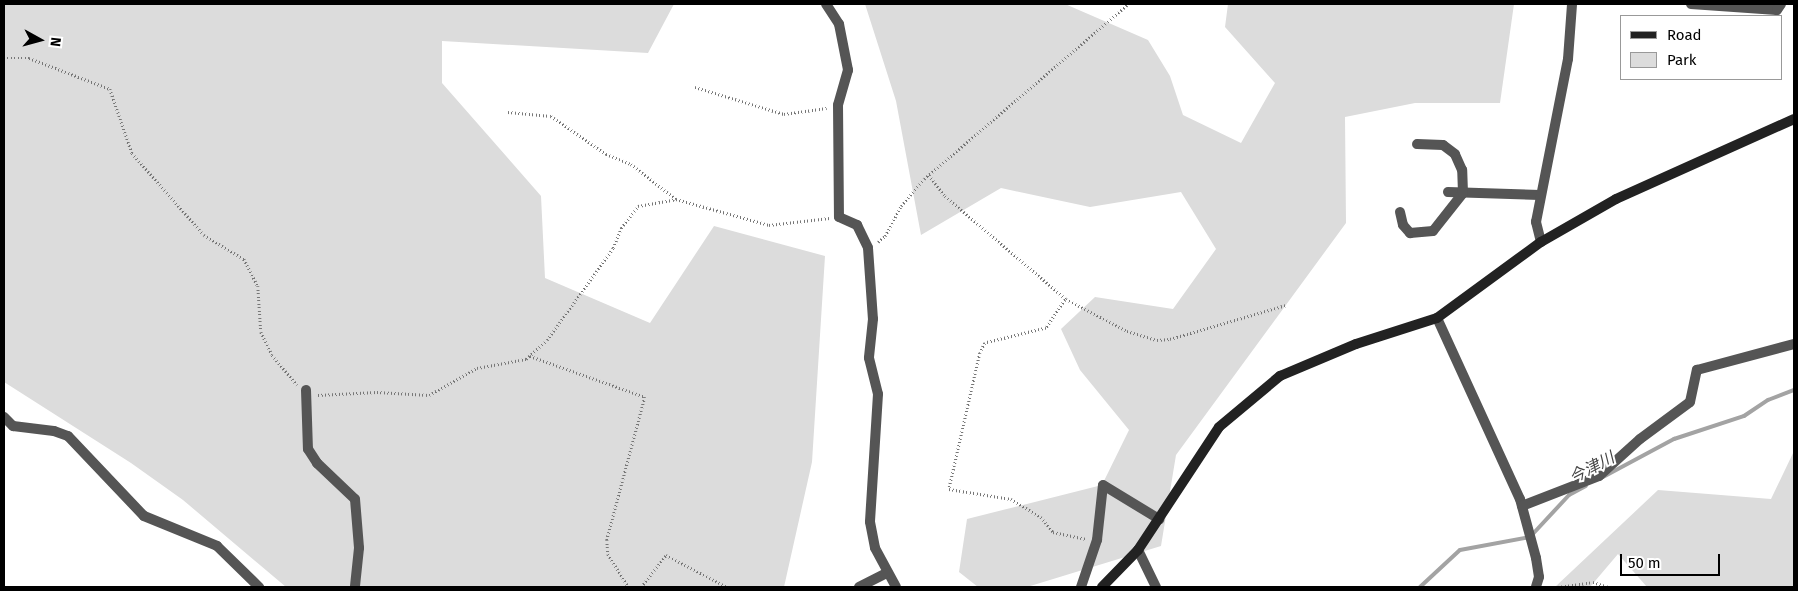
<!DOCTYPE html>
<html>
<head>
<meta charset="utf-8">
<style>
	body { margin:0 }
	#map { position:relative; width:1798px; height:591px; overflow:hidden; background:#fff; font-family:"Fira Sans","Noto Sans JP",sans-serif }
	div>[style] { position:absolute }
	.green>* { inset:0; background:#dcdcdc }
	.stream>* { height:4px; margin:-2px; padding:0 2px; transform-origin:2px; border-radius:2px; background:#a3a3a3 }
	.path>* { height:2.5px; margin-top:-1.25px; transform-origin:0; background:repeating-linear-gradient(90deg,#777 0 1px,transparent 0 3.5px) }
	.street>* { height:10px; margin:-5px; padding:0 5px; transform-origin:5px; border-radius:5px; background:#555 }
	.secondary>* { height:10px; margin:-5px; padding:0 5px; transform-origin:5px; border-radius:5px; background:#222 }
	span { translate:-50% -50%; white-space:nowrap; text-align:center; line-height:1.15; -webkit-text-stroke:4px #fff; paint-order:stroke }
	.water-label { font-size:16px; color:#444; font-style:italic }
	.frame { position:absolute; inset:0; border:5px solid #000; pointer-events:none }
	.legend { position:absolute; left:1620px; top:15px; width:162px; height:65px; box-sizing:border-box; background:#fff; border:1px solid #999; margin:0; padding:6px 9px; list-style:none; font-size:15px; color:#000 }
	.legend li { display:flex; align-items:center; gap:10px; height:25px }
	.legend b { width:25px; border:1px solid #999 }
	.north { position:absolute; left:15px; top:15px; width:50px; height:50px; -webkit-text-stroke:4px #fff; paint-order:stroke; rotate:97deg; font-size:14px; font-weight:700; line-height:20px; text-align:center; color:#000 }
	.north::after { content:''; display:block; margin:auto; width:18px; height:22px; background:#000; clip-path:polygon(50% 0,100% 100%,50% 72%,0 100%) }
	.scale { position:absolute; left:1620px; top:554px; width:100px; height:22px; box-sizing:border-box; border:2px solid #000; border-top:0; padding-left:6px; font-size:15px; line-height:18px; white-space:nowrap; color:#000; -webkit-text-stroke:4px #fff; paint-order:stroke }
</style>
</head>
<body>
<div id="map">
	<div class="green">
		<div style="clip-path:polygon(4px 4px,674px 4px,648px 53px,442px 41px,442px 83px,541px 196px,545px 278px,650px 323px,714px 226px,825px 256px,812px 462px,784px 587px,286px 587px,183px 500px,131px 463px,4px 382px)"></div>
		<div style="clip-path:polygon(865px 4px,1065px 4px,1148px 40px,1170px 76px,1183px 115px,1241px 143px,1275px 83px,1225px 27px,1228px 4px,1514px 4px,1500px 103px,1415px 103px,1345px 117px,1346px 223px,1176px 455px,1161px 546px,1027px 587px,978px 587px,959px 572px,967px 519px,1102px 485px,1129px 430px,1080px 370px,1061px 329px,1095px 297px,1173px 309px,1216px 249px,1181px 192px,1090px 207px,1001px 188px,921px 235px,896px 101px)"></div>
		<div style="clip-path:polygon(1794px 451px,1794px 587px,1647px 587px,1618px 554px,1590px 587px,1555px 587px,1658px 490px,1771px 499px)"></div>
	</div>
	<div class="stream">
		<div style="left:1603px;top:477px;width:81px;rotate:-28.2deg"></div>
		<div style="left:1674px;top:439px;width:74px;rotate:-18.2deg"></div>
		<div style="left:1744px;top:416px;width:29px;rotate:-34deg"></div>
		<div style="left:1768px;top:400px;width:28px;rotate:-21deg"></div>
		<div style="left:1420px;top:587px;width:54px;rotate:-42.8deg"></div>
		<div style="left:1460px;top:550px;width:71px;rotate:-10.5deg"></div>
		<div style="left:1530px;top:537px;width:57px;rotate:-47.1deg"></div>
		<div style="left:1569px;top:495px;width:19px;rotate:-28deg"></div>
	</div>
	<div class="path">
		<div style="left:4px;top:58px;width:25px"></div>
		<div style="left:29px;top:58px;width:87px;rotate:20.9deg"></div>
		<div style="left:110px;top:89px;width:68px;rotate:71deg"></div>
		<div style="left:132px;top:153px;width:109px;rotate:48.7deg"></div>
		<div style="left:204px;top:235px;width:47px;rotate:31deg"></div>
		<div style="left:244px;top:259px;width:30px;rotate:63deg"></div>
		<div style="left:258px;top:286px;width:46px;rotate:86.3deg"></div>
		<div style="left:261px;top:332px;width:25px;rotate:64deg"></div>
		<div style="left:272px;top:355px;width:39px;rotate:50deg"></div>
		<div style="left:695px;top:87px;width:93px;rotate:16.9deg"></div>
		<div style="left:784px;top:114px;width:43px;rotate:-7.9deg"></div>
		<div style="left:508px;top:112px;width:43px;rotate:5.3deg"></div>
		<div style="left:551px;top:116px;width:67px;rotate:34.6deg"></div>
		<div style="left:606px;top:154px;width:27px;rotate:22deg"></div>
		<div style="left:631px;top:164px;width:57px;rotate:37.9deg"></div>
		<div style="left:929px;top:175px;width:26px;rotate:53deg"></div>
		<div style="left:945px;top:196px;width:159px;rotate:40.4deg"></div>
		<div style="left:1066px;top:299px;width:69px;rotate:27.7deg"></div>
		<div style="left:1127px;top:331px;width:31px;rotate:17deg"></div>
		<div style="left:1157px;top:340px;width:13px;rotate:-4deg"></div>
		<div style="left:1170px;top:339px;width:121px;rotate:-16.3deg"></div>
		<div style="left:878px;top:242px;width:9px;rotate:-41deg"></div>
		<div style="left:885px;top:236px;width:34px;rotate:-62deg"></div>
		<div style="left:901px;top:206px;width:35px;rotate:-50deg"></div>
		<div style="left:924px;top:179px;width:269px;rotate:-40.6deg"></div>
		<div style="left:1065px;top:300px;width:34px;rotate:124deg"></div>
		<div style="left:1046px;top:328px;width:63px;rotate:166.2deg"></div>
		<div style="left:985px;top:343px;width:11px;rotate:117deg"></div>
		<div style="left:980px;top:353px;width:139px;rotate:102.8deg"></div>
		<div style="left:949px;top:489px;width:63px;rotate:9.2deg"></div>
		<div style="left:1011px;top:499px;width:35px;rotate:31deg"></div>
		<div style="left:1041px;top:517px;width:19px;rotate:51deg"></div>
		<div style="left:1053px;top:532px;width:34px;rotate:12deg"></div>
		<div style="left:530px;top:356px;width:122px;rotate:19.6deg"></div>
		<div style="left:645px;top:397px;width:148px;rotate:104.9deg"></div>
		<div style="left:607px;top:540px;width:14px;rotate:86deg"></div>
		<div style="left:608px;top:554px;width:39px;rotate:58deg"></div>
		<div style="left:318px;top:395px;width:59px;rotate:-2.9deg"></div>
		<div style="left:377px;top:392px;width:52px;rotate:3.3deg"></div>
		<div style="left:429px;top:395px;width:55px;rotate:-29.4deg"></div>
		<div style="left:477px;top:368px;width:50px;rotate:-10.4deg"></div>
		<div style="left:526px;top:359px;width:28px;rotate:-42deg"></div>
		<div style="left:547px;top:340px;width:113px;rotate:-54.3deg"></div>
		<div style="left:613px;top:248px;width:22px;rotate:-68deg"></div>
		<div style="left:621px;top:228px;width:28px;rotate:-52deg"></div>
		<div style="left:638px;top:206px;width:39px;rotate:-10deg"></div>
		<div style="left:676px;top:199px;width:97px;rotate:15.6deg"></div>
		<div style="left:769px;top:225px;width:61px;rotate:-6.5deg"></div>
		<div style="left:641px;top:587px;width:41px;rotate:-52deg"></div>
		<div style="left:666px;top:555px;width:69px;rotate:27.7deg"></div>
		<div style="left:1558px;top:587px;width:35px;rotate:-8deg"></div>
		<div style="left:1593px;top:582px;width:16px;rotate:18deg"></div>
	</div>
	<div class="street">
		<div style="left:826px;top:4px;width:24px;rotate:57deg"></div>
		<div style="left:839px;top:24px;width:47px;rotate:78.9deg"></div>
		<div style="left:848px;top:70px;width:36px;rotate:106deg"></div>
		<div style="left:838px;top:105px;width:112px;rotate:89.5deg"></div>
		<div style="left:839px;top:217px;width:20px;rotate:24deg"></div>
		<div style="left:857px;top:225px;width:25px;rotate:64deg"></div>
		<div style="left:868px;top:248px;width:71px;rotate:86deg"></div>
		<div style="left:873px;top:319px;width:39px;rotate:96deg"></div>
		<div style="left:869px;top:358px;width:37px;rotate:76deg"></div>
		<div style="left:878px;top:394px;width:128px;rotate:93.6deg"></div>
		<div style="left:870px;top:522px;width:26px;rotate:79deg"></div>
		<div style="left:875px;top:548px;width:44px;rotate:61.7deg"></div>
		<div style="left:1691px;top:4px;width:86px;rotate:4deg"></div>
		<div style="left:1777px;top:10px;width:7px;rotate:-56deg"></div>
		<div style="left:1448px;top:192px;width:92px;rotate:1.9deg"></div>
		<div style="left:1400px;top:212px;width:13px;rotate:77deg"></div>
		<div style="left:1403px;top:225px;width:11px;rotate:49deg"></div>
		<div style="left:1410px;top:233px;width:23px;rotate:-5deg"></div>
		<div style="left:1433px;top:231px;width:48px;rotate:-51.7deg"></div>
		<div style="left:1463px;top:193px;width:23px;rotate:-92deg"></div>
		<div style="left:1462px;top:170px;width:17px;rotate:-114deg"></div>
		<div style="left:1455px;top:154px;width:15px;rotate:-143deg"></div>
		<div style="left:1443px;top:145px;width:26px;rotate:-178deg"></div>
		<div style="left:1541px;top:242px;width:21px;rotate:-104deg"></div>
		<div style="left:1536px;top:222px;width:166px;rotate:-78.9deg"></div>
		<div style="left:1568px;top:59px;width:55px;rotate:-85.8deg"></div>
		<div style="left:1437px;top:318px;width:199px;rotate:65.4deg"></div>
		<div style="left:1520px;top:499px;width:61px;rotate:74.8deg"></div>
		<div style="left:1536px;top:558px;width:19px;rotate:81deg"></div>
		<div style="left:1539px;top:577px;width:10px;rotate:107deg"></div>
		<div style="left:306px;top:390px;width:59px;rotate:88.1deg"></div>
		<div style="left:308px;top:449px;width:17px;rotate:57deg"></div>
		<div style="left:317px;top:463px;width:52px;rotate:43.5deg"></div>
		<div style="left:355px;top:499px;width:49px;rotate:85.3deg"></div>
		<div style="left:359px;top:548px;width:39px;rotate:96deg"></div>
		<div style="left:4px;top:417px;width:13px;rotate:45deg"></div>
		<div style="left:13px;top:426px;width:41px;rotate:7deg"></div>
		<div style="left:54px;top:431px;width:15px;rotate:20deg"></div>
		<div style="left:68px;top:436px;width:110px;rotate:46.5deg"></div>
		<div style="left:144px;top:516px;width:79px;rotate:22.3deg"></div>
		<div style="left:217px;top:546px;width:59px;rotate:44.3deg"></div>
		<div style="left:1522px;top:506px;width:83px;rotate:-21.3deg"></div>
		<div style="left:1599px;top:476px;width:55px;rotate:-42.1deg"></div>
		<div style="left:1640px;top:439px;width:62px;rotate:-36.5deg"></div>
		<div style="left:1690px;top:402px;width:33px;rotate:-78deg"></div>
		<div style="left:1697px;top:370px;width:100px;rotate:-15deg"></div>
		<div style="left:1138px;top:550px;width:41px;rotate:64.1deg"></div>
		<div style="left:859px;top:587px;width:31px;rotate:-27deg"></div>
		<div style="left:1081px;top:587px;width:50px;rotate:-71.2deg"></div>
		<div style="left:1097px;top:540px;width:55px;rotate:-83.8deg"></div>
		<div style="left:1103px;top:485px;width:66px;rotate:31.3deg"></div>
	</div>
	<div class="secondary">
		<div style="left:1102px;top:587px;width:52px;rotate:-45.8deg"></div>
		<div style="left:1138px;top:550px;width:147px;rotate:-56.6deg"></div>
		<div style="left:1219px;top:427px;width:80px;rotate:-39.9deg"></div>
		<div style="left:1280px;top:376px;width:82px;rotate:-22.8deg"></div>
		<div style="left:1356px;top:344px;width:85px;rotate:-17.8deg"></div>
		<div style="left:1437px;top:318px;width:129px;rotate:-36.2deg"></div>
		<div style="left:1541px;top:242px;width:86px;rotate:-29.8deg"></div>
		<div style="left:1616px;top:199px;width:195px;rotate:-24.2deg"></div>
	</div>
	<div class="water-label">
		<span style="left:1592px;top:468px;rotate:-28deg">今津川</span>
	</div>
	<div class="frame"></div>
	<ul class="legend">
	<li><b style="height:6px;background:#222"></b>Road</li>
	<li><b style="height:14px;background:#dcdcdc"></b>Park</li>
	</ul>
	<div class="north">N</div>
	<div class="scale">50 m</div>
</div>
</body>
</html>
